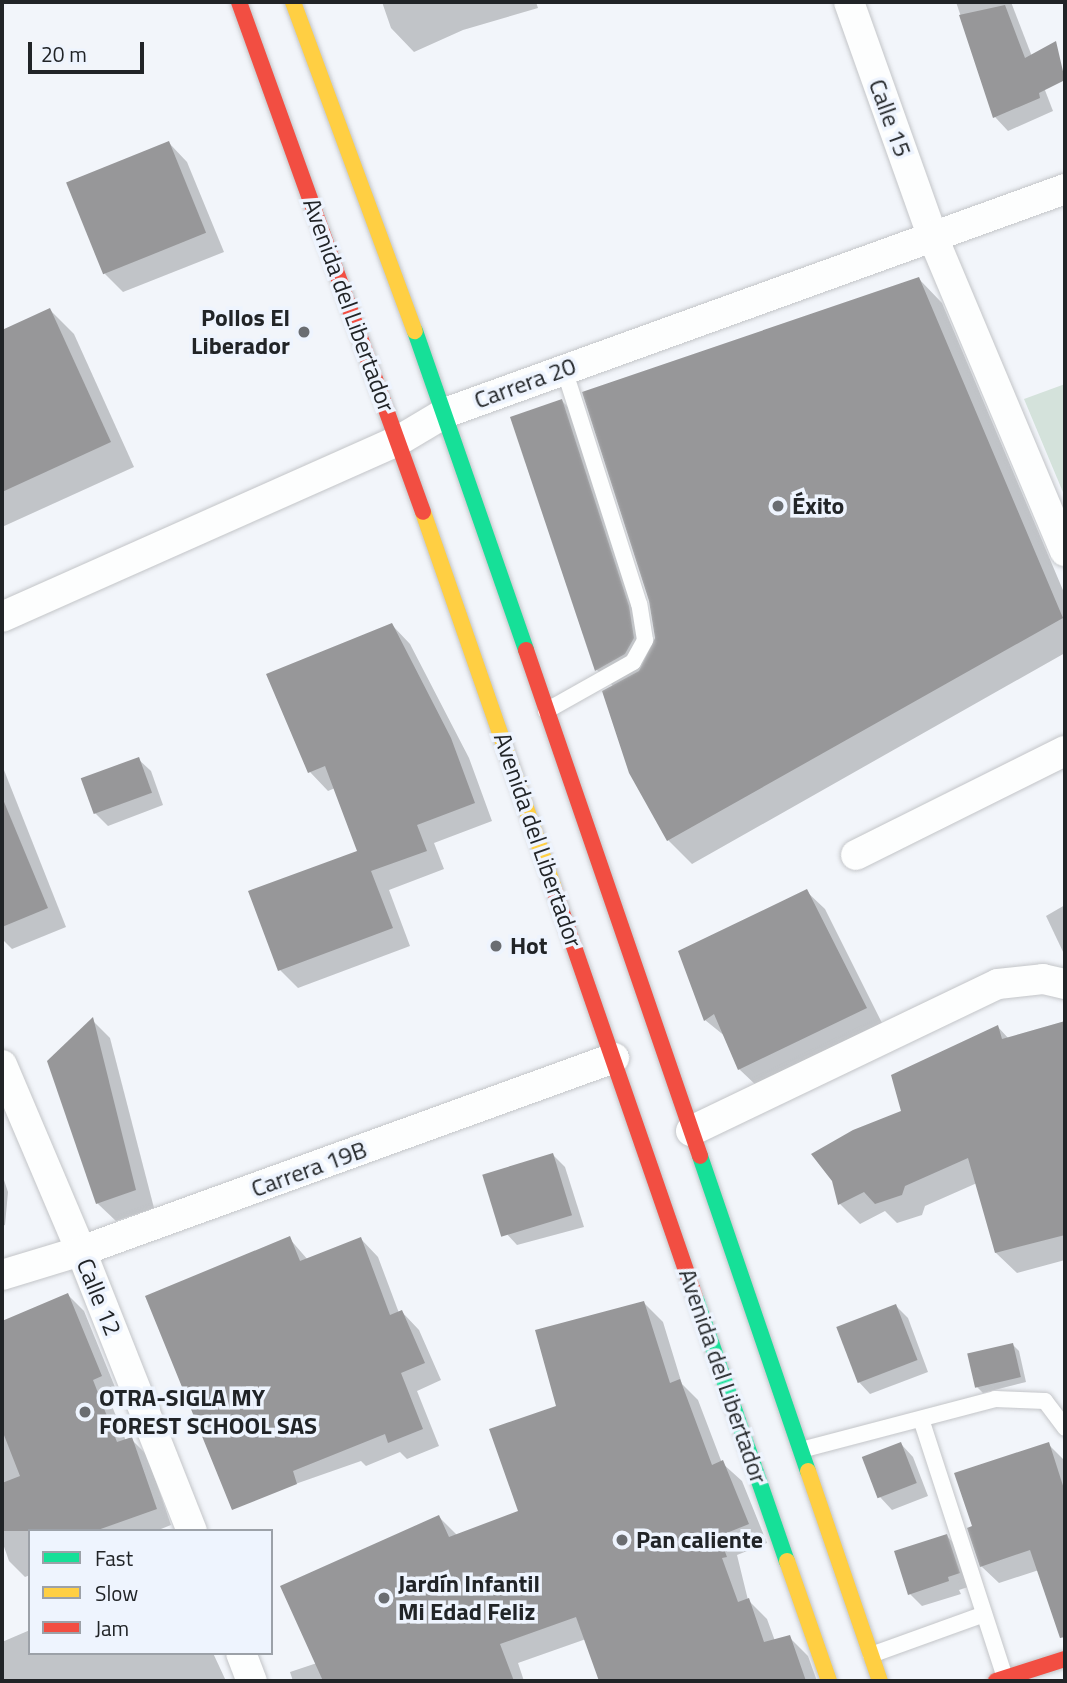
<!DOCTYPE html>
<html>
<head>
<meta charset="utf-8">
<style>
	body { margin:0 }
	#map { position:relative; width:1067px; height:1683px; overflow:hidden; background:#f2f5fa; font-family:"Titillium Web",sans-serif }
	div>[style] { position:absolute }
	.green>* { inset:0; background:#d4e2db }
	.shadow>* { inset:0; background:#0003 }
	.building>* { inset:0; background:#979799; transform-origin:0 0 }
	.roads { filter:drop-shadow(0 0 2px #c3c5c8) drop-shadow(0 0 2px #c3c5c8) }
	.lane>* { height:16px; margin:-8px; padding:0 8px; transform-origin:8px; border-radius:8px; background:#fdfefe }
	.street>* { height:30px; margin:-15px; padding:0 15px; transform-origin:15px; border-radius:15px; background:#fdfefe }
	.fast>* { height:16px; margin:-8px; padding:0 8px; transform-origin:8px; border-radius:8px; background:#16e098 }
	.slow>* { height:16px; margin:-8px; padding:0 8px; transform-origin:8px; border-radius:8px; background:#ffcf43 }
	.jam>* { height:16px; margin:-8px; padding:0 8px; transform-origin:8px; border-radius:8px; background:#f24e42 }
	.dots>* { width:19px; height:19px; translate:-50% -50%; box-sizing:border-box; border:4px solid #eef4fe; border-radius:50% }
	span { translate:-50% -50%; white-space:nowrap; text-align:center; line-height:1.15; -webkit-text-stroke:7px #eef4fe; paint-order:stroke }
	.street-label { font-size:24px; color:#212427 }
	.poi-label { font-size:24px; color:#212427; font-weight:700 }
	.right { translate:-100% -50%; text-align:right }
	.left { translate:0 -50%; text-align:left }
	.frame { position:absolute; inset:0; border:4px solid #212427; pointer-events:none }
	.legend { position:absolute; left:28px; top:1529px; width:245px; height:126px; box-sizing:border-box; background:#eef4fe; border:2px solid #9ca1a8; margin:0; padding:9px 12px; list-style:none; font-size:21px; color:#212427 }
	.legend li { display:flex; align-items:center; gap:14px; height:35px }
	.legend b { width:35px; border:2px solid #9ca1a8 }
	.scale { position:absolute; left:28px; top:42px; width:116px; height:32px; box-sizing:border-box; border:4px solid #212427; border-top:0; padding-left:9px; font-size:21px; line-height:24px; white-space:nowrap; color:#212427; -webkit-text-stroke:5px #eef4fe; paint-order:stroke }
</style>
</head>
<body>
<div id="map">
	<div class="green">
		<div style="clip-path:polygon(1065px 384px,1065px 497px,1024px 399px)"></div>
	</div>
	<div class="shadow">
		<div style="clip-path:polygon(382px 2px,536px 2px,538px 8px,463px 30px,414px 52px,391px 28px)"></div>
		<div style="clip-path:polygon(956px 2px,1011px 2px,1053px 111px,1008px 131px,995px 117px)"></div>
		<div style="clip-path:polygon(169px 143px,187px 162px,224px 252px,123px 292px,105px 274px)"></div>
		<div style="clip-path:polygon(919px 279px,942px 303px,1065px 595px,1065px 653px,692px 864px,668px 840px,630px 773px,614px 687px,597px 670px,512px 418px,562px 401px,585px 424px,654px 645px)"></div>
		<div style="clip-path:polygon(50px 310px,74px 334px,134px 467px,2px 527px,2px 332px)"></div>
		<div style="clip-path:polygon(392px 625px,410px 644px,469px 758px,492px 821px,434px 843px,444px 869px,389px 890px,410px 946px,298px 988px,280px 970px,359px 852px,335px 788px,328px 791px,310px 772px)"></div>
		<div style="clip-path:polygon(138px 759px,151px 771px,163px 805px,108px 826px,95px 813px)"></div>
		<div style="clip-path:polygon(2px 765px,66px 927px,12px 949px,2px 939px)"></div>
		<div style="clip-path:polygon(806px 891px,825px 909px,884px 1027px,758px 1087px,739px 1069px,726px 1037px,705px 1020px)"></div>
		<div style="clip-path:polygon(1065px 905px,1065px 956px,1046px 916px)"></div>
		<div style="clip-path:polygon(92px 1020px,110px 1038px,154px 1208px,116px 1221px,97px 1203px)"></div>
		<div style="clip-path:polygon(1065px 1022px,1065px 1260px,1017px 1273px,996px 1253px,977px 1183px,925px 1206px,922px 1215px,897px 1223px,885px 1211px,860px 1224px,840px 1204px,834px 1180px,903px 1112px,998px 1027px,1009px 1039px)"></div>
		<div style="clip-path:polygon(553px 1155px,565px 1167px,584px 1227px,517px 1245px,505px 1232px)"></div>
		<div style="clip-path:polygon(2px 1174px,8px 1192px,5px 1225px,2px 1226px)"></div>
		<div style="clip-path:polygon(289px 1238px,308px 1260px,361px 1239px,378px 1257px,399px 1313px,402px 1312px,419px 1330px,441px 1380px,417px 1391px,439px 1446px,407px 1459px,400px 1452px,366px 1466px,361px 1461px,241px 1503px)"></div>
		<div style="clip-path:polygon(68px 1295px,84px 1311px,117px 1392px,108px 1396px,126px 1441px,131px 1439px,147px 1455px,171px 1525px,156px 1531px,30px 1531px,30px 1575px,25px 1577px,9px 1561px,2px 1541px,2px 1322px)"></div>
		<div style="clip-path:polygon(644px 1303px,663px 1322px,682px 1384px,698px 1400px,722px 1463px,742px 1481px,767px 1543px,737px 1555px,748px 1600px,767px 1619px,775px 1641px,789px 1637px,808px 1656px,817px 1681px,601px 1681px,586px 1639px,518px 1663px,524px 1681px,293px 1681px,290px 1672px,317px 1663px,439px 1517px,458px 1536px,521px 1512px,558px 1407px)"></div>
		<div style="clip-path:polygon(896px 1306px,908px 1318px,928px 1372px,870px 1394px,858px 1381px)"></div>
		<div style="clip-path:polygon(1013px 1345px,1019px 1351px,1026px 1382px,983px 1393px,977px 1387px)"></div>
		<div style="clip-path:polygon(901px 1444px,913px 1457px,928px 1496px,892px 1510px,880px 1497px)"></div>
		<div style="clip-path:polygon(1048px 1444px,1065px 1461px,1065px 1627px,1054px 1616px,1039px 1570px,999px 1583px,981px 1566px)"></div>
		<div style="clip-path:polygon(947px 1536px,959px 1549px,971px 1586px,959px 1590px,961px 1594px,922px 1606px,910px 1594px)"></div>
		<div style="clip-path:polygon(30px 1630px,30px 1653px,213px 1653px,226px 1681px,2px 1681px,2px 1642px)"></div>
	</div>
	<div class="building">
		<div style="clip-path:polygon(1005px 5px,1025px 58px,1056px 41px,1065px 80px,1039px 93px,1040px 98px,993px 118px,959px 15px)"></div>
		<div style="left:169px;top:141px;width:99px;height:111px;rotate:68deg"></div>
		<div style="clip-path:polygon(919px 277px,1063px 618px,667px 841px,629px 773px,602px 691px,639px 671px,655px 638px,649px 601px,582px 392px)"></div>
		<div style="clip-path:polygon(50px 308px,111px 442px,2px 492px,2px 330px)"></div>
		<div style="clip-path:polygon(562px 399px,629px 606px,634px 638px,625px 654px,595px 671px,510px 417px)"></div>
		<div style="clip-path:polygon(392px 623px,451px 738px,475px 803px,417px 825px,427px 851px,371px 871px,393px 928px,278px 971px,248px 891px,357px 851px,325px 766px,308px 773px,266px 674px)"></div>
		<div style="left:139px;top:757px;width:38px;height:62px;rotate:70deg"></div>
		<div style="clip-path:polygon(2px 797px,48px 908px,2px 927px)"></div>
		<div style="clip-path:polygon(807px 889px,867px 1008px,738px 1070px,714px 1014px,704px 1021px,678px 951px)"></div>
		<div style="clip-path:polygon(93px 1017px,136px 1190px,96px 1204px,47px 1061px)"></div>
		<div style="clip-path:polygon(1065px 1021px,1065px 1235px,995px 1253px,968px 1158px,905px 1186px,902px 1195px,875px 1204px,864px 1192px,838px 1205px,832px 1181px,811px 1154px,853px 1130px,901px 1111px,891px 1075px,998px 1025px,1002px 1039px)"></div>
		<div style="left:553px;top:1153px;width:65px;height:74px;rotate:73deg"></div>
		<div style="clip-path:polygon(290px 1236px,300px 1261px,361px 1237px,390px 1315px,402px 1310px,425px 1363px,401px 1373px,423px 1429px,388px 1443px,385px 1434px,293px 1471px,297px 1484px,232px 1510px,145px 1296px)"></div>
		<div style="clip-path:polygon(68px 1293px,102px 1376px,93px 1380px,117px 1442px,132px 1437px,157px 1509px,95px 1531px,2px 1531px,2px 1483px,20px 1476px,2px 1430px,2px 1321px)"></div>
		<div style="clip-path:polygon(644px 1301px,670px 1383px,680px 1379px,712px 1465px,723px 1460px,749px 1524px,719px 1536px,727px 1557px,722px 1558px,738px 1602px,749px 1598px,764px 1642px,790px 1635px,806px 1681px,599px 1681px,576px 1617px,500px 1644px,514px 1681px,323px 1681px,280px 1586px,439px 1515px,449px 1537px,518px 1511px,489px 1429px,556px 1406px,535px 1330px)"></div>
		<div style="left:896px;top:1304px;width:60px;height:64px;rotate:69deg"></div>
		<div style="left:1013px;top:1343px;width:35px;height:47px;rotate:77deg"></div>
		<div style="left:901px;top:1442px;width:44px;height:42px;rotate:69deg"></div>
		<div style="clip-path:polygon(1049px 1442px,1065px 1492px,1065px 1637px,1060px 1638px,1030px 1550px,980px 1567px,967px 1528px,972px 1526px,954px 1473px)"></div>
		<div style="clip-path:polygon(947px 1534px,960px 1573px,948px 1577px,949px 1581px,908px 1595px,894px 1551px)"></div>
	</div>
	<div class="roads">
		<div class="lane">
			<div style="left:546px;top:711px;width:100px;rotate:-29.4deg"></div>
			<div style="left:633px;top:662px;width:25px;rotate:-61deg"></div>
			<div style="left:645px;top:640px;width:36px;rotate:-99deg"></div>
			<div style="left:639px;top:604px;width:247px;rotate:-107.7deg"></div>
			<div style="left:921px;top:1419px;width:272px;rotate:72deg"></div>
			<div style="left:801px;top:1450px;width:201px;rotate:-14.7deg"></div>
			<div style="left:995px;top:1399px;width:50px;rotate:2.3deg"></div>
			<div style="left:1045px;top:1401px;width:34px;rotate:53deg"></div>
			<div style="left:871px;top:1655px;width:120px;rotate:-19.9deg"></div>
		</div>
		<div class="street">
			<div style="left:849px;top:2px;width:247px;rotate:70.4deg"></div>
			<div style="left:932px;top:235px;width:343px;rotate:67.2deg"></div>
			<div style="left:2px;top:617px;width:433px;rotate:-24deg"></div>
			<div style="left:398px;top:441px;width:55px;rotate:-30.8deg"></div>
			<div style="left:445px;top:413px;width:659px;rotate:-19.86deg"></div>
			<div style="left:856px;top:855px;width:233px;rotate:-26.5deg"></div>
			<div style="left:2px;top:1065px;width:202px;rotate:67deg"></div>
			<div style="left:81px;top:1251px;width:301px;rotate:68.4deg"></div>
			<div style="left:691px;top:1131px;width:340px;rotate:-25.6deg"></div>
			<div style="left:998px;top:984px;width:45px;rotate:-6.3deg"></div>
			<div style="left:1043px;top:979px;width:23px;rotate:13deg"></div>
			<div style="left:2px;top:1275px;width:83px;rotate:-16.9deg"></div>
			<div style="left:81px;top:1251px;width:567px;rotate:-19.91deg"></div>
			<div style="left:241px;top:1653px;width:30px;rotate:69deg"></div>
		</div>
		<div class="fast">
			<div style="left:415px;top:331px;width:338px;rotate:70.8deg"></div>
			<div style="left:700px;top:1156px;width:333px;rotate:71.1deg"></div>
			<div style="left:695px;top:1296px;width:281px;rotate:70.9deg"></div>
		</div>
		<div class="slow">
			<div style="left:293px;top:2px;width:351px;rotate:69.7deg"></div>
			<div style="left:423px;top:512px;width:399px;rotate:70.8deg"></div>
			<div style="left:808px;top:1471px;width:222px;rotate:71.1deg"></div>
			<div style="left:787px;top:1561px;width:127px;rotate:70.7deg"></div>
		</div>
		<div class="jam">
			<div style="left:239px;top:2px;width:542px;rotate:70.16deg"></div>
			<div style="left:526px;top:650px;width:535px;rotate:71.02deg"></div>
			<div style="left:554px;top:889px;width:431px;rotate:70.9deg"></div>
			<div style="left:996px;top:1681px;width:72px;rotate:-17.7deg"></div>
		</div>
	</div>
	<div class="dots">
		<div style="left:304px;top:332px;background:#6a6d71"></div>
		<div style="left:778px;top:506px;background:#6a6d71"></div>
		<div style="left:496px;top:946px;background:#6a6d71"></div>
		<div style="left:85px;top:1412px;background:#6a6d71"></div>
		<div style="left:622px;top:1540px;background:#6a6d71"></div>
		<div style="left:384px;top:1598px;background:#6a6d71"></div>
	</div>
	<div class="street-label">
		<span style="left:890px;top:118px;rotate:70deg">Calle 15</span>
		<span style="left:349px;top:305px;rotate:70deg">Avenida del Libertador</span>
		<span style="left:525px;top:383px;rotate:-20deg">Carrera 20</span>
		<span style="left:538px;top:840px;rotate:71deg">Avenida del Libertador</span>
		<span style="left:309px;top:1169px;rotate:-20deg">Carrera 19B</span>
		<span style="left:99px;top:1297px;rotate:68deg">Calle 12</span>
		<span style="left:723px;top:1376px;rotate:71deg">Avenida del Libertador</span>
	</div>
	<div class="poi-label">
		<span class="right" style="left:290px;top:332px">Pollos El<br>Liberador</span>
		<span class="left" style="left:792px;top:506px">Éxito</span>
		<span class="left" style="left:510px;top:946px">Hot</span>
		<span class="left" style="left:99px;top:1412px">OTRA-SIGLA MY<br>FOREST SCHOOL SAS</span>
		<span class="left" style="left:636px;top:1540px">Pan caliente</span>
		<span class="left" style="left:398px;top:1598px">Jardín Infantil<br>Mi Edad Feliz</span>
	</div>
	<div class="frame"></div>
	<ul class="legend">
	<li><b style="height:9px;background:#16e098"></b>Fast</li>
	<li><b style="height:9px;background:#ffcf43"></b>Slow</li>
	<li><b style="height:9px;background:#f24e42"></b>Jam</li>
	</ul>
	<div class="scale">20 m</div>
</div>
</body>
</html>
